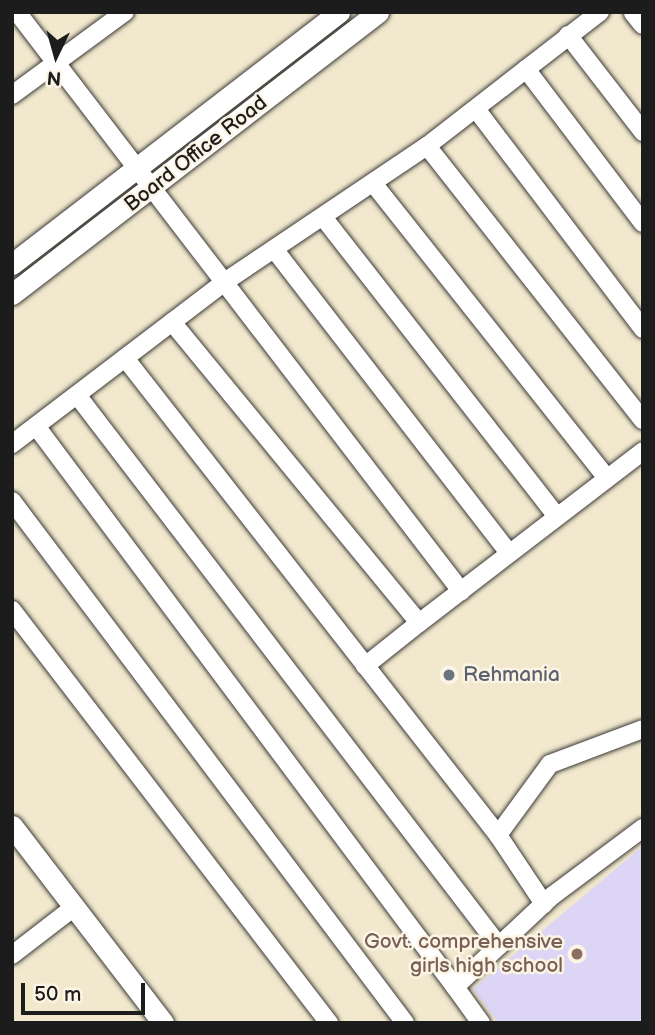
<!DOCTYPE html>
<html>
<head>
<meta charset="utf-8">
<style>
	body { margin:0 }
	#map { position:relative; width:655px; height:1035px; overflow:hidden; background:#f2e8ce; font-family:"Balsamiq Sans",sans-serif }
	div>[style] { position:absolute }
	.built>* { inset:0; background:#ddd5f6 }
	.roads { filter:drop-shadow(0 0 2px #3c3b37) drop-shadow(0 0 2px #3c3b37) }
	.minor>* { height:18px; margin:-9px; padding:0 9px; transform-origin:9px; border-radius:9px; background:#fff }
	.tertiary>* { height:21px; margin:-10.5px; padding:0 10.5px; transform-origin:10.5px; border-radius:10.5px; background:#fff }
	.dots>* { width:19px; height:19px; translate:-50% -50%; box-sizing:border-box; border:4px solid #fcf5e5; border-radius:50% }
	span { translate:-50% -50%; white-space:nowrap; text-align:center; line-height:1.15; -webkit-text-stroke:5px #fcf5e5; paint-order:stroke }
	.street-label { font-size:21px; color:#1c1c1c }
	.worship-label { font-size:21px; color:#5b616d }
	.left { translate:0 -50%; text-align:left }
	.education-label { font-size:21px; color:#785e54 }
	.right { translate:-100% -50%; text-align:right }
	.frame { position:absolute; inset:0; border:14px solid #1c1c1c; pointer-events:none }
	.north { position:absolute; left:21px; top:21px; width:70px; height:70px; -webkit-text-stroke:5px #fcf5e5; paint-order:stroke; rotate:185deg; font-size:19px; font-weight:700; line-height:28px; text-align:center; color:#1c1c1c }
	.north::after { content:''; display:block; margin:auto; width:24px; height:32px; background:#1c1c1c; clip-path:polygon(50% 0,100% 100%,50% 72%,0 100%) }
	.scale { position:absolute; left:21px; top:983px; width:124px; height:32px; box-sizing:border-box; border:4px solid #1c1c1c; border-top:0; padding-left:9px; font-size:21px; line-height:24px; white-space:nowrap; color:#1c1c1c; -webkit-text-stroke:5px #fcf5e5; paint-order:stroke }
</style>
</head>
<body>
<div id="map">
	<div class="built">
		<div style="clip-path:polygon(643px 846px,643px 1023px,499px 1023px,473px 989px)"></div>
	</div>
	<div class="roads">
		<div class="minor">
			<div style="left:17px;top:12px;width:730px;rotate:52.52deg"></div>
			<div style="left:568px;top:35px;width:123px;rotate:52.3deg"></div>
			<div style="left:526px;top:69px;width:193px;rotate:52.8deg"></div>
			<div style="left:12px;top:95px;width:140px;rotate:-36.3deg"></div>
			<div style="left:476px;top:109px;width:276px;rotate:52.8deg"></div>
			<div style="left:427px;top:146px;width:349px;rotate:51.8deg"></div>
			<div style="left:373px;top:183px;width:375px;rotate:51.6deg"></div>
			<div style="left:323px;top:217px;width:378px;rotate:52deg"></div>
			<div style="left:274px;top:249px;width:384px;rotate:52.3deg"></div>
			<div style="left:172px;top:322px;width:389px;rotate:50.6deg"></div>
			<div style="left:419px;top:623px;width:282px;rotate:-37.5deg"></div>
			<div style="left:125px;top:358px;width:606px;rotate:51.98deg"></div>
			<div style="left:77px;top:395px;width:694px;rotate:52.55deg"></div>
			<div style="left:36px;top:426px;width:700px;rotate:53.24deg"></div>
			<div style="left:12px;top:444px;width:265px;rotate:-37.3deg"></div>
			<div style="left:223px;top:283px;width:246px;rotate:-33.9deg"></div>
			<div style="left:427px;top:146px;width:219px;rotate:-37.8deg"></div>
			<div style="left:12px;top:501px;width:653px;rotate:53.02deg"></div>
			<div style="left:12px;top:610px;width:521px;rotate:52.49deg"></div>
			<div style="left:365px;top:666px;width:69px;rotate:-38.5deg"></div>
			<div style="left:544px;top:904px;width:83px;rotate:-123.7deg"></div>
			<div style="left:498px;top:835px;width:88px;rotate:-53.8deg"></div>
			<div style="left:550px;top:764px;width:99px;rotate:-20.6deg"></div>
			<div style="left:12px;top:955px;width:78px;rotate:-37.7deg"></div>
			<div style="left:481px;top:1023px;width:44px;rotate:-125.8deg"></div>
			<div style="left:455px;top:987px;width:133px;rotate:-43.2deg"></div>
			<div style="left:552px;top:896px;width:114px;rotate:-36.8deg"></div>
		</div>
		<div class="tertiary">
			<div style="left:634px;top:12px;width:14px;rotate:51deg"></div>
			<div style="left:12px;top:264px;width:413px;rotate:-37.6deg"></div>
			<div style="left:12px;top:294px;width:462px;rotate:-37.6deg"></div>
			<div style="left:12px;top:826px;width:248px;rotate:52.5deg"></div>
		</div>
	</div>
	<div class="dots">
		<div style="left:449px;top:675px;background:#6b7280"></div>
		<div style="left:577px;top:954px;background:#8d6e63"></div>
	</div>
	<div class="street-label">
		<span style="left:196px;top:154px;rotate:-38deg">Board Office Road</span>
	</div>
	<div class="worship-label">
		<span class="left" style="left:463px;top:675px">Rehmania</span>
	</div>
	<div class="education-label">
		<span class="right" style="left:563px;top:954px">Govt. comprehensive<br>girls high school</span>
	</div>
	<div class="frame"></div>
	<div class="north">N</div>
	<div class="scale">50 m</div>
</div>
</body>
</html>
